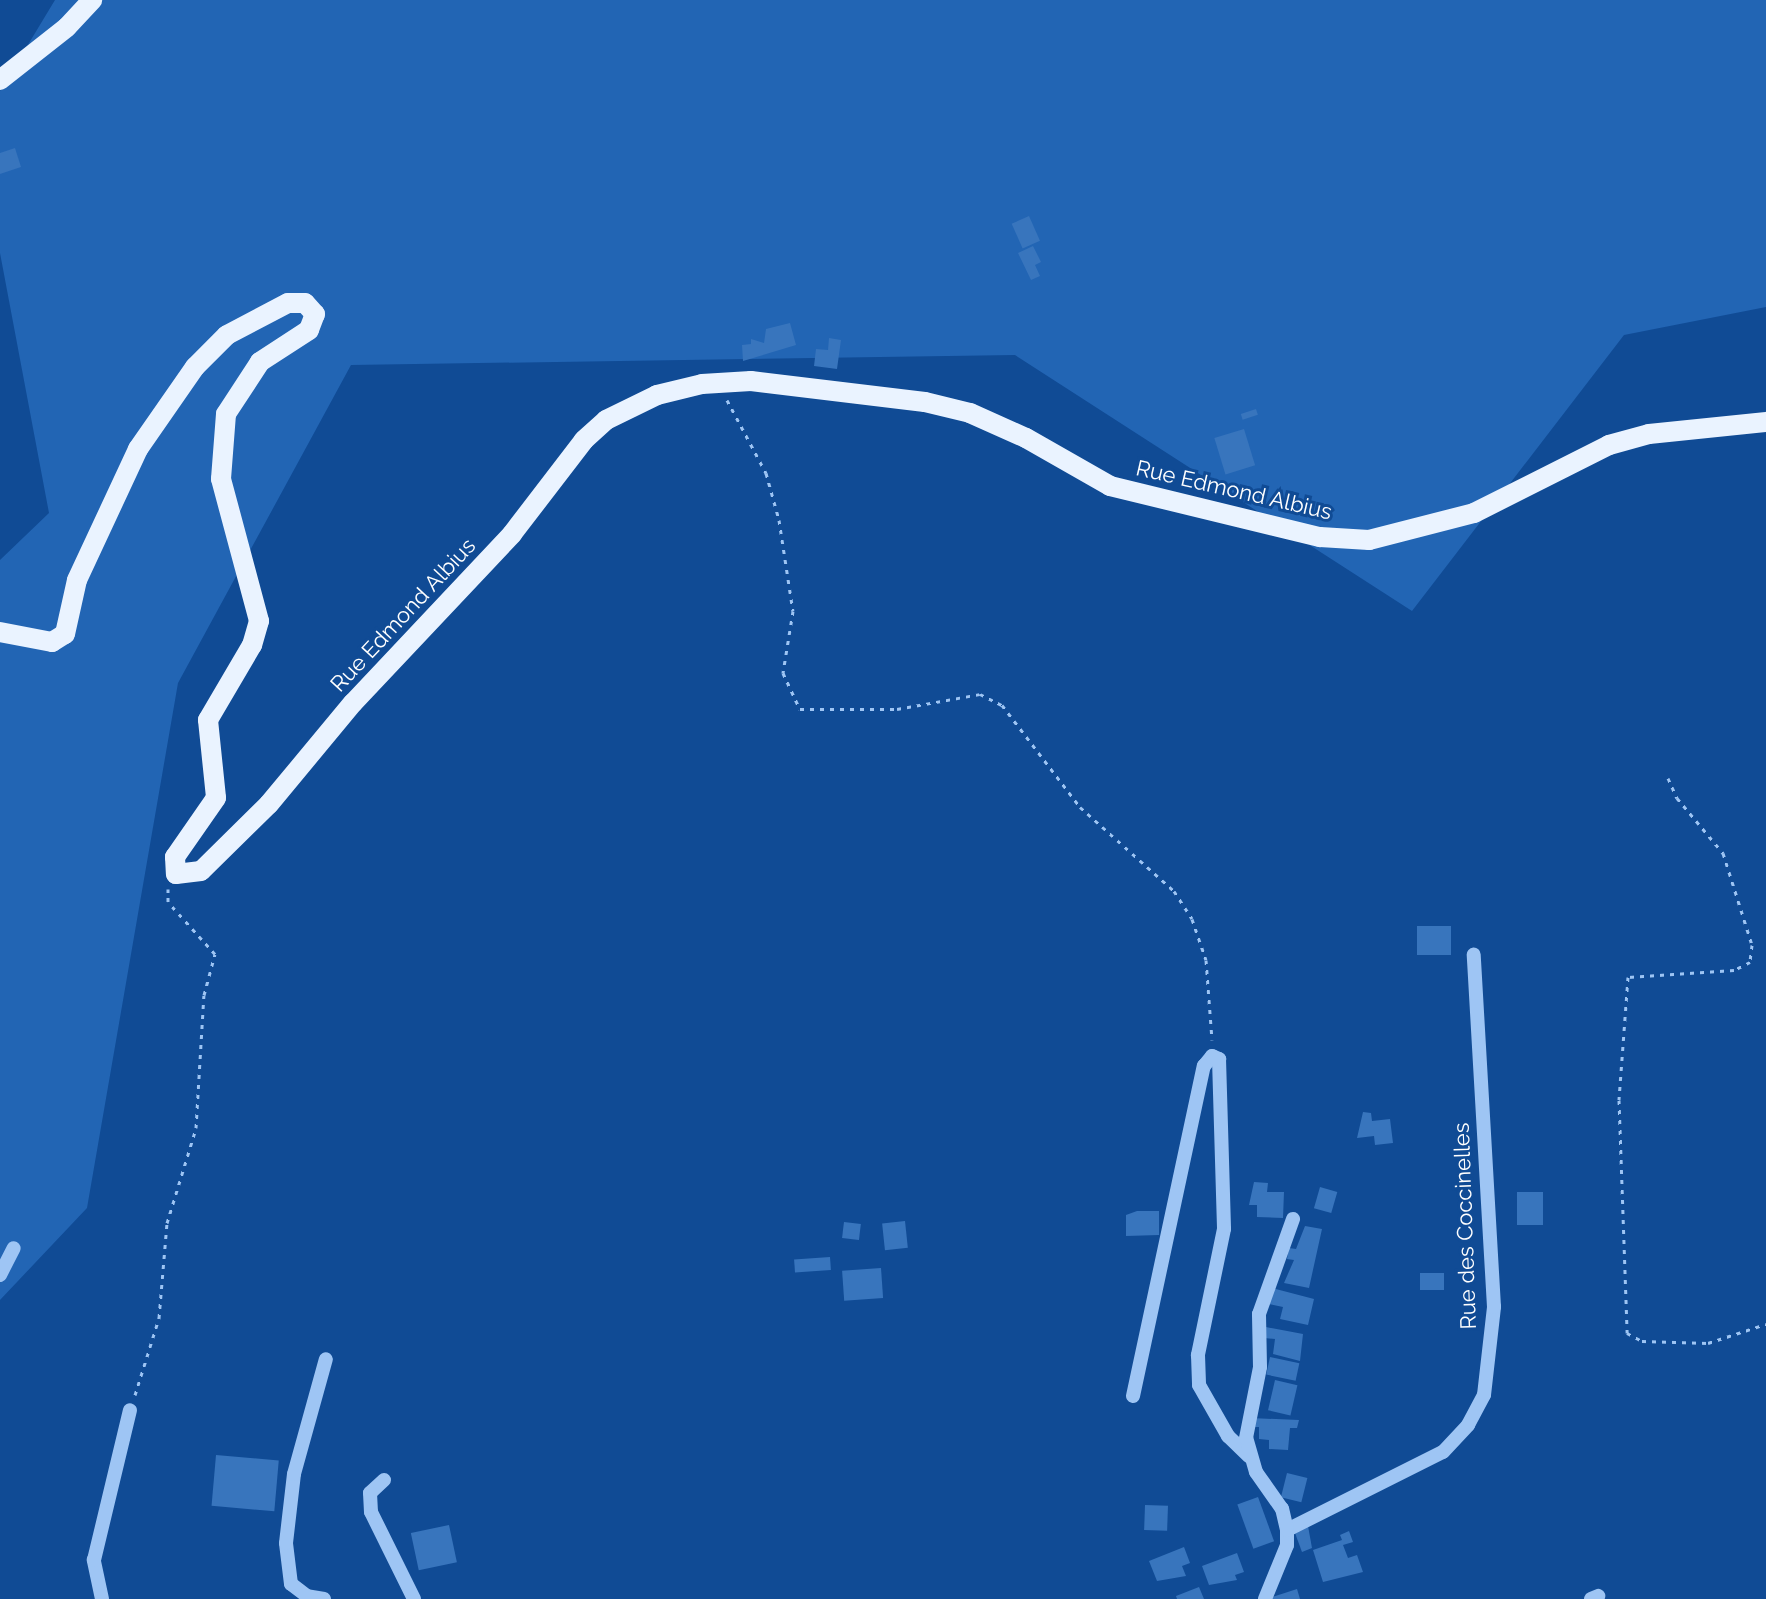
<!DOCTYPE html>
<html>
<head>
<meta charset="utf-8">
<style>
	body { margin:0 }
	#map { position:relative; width:1766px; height:1599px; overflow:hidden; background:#104b95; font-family:Raleway,sans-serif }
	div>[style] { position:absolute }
	.green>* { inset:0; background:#2265b4 }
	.building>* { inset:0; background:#3875bd; transform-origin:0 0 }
	.path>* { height:3px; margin-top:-1.5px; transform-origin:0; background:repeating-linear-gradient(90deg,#9ec5f4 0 4px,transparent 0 10px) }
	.minor>* { height:14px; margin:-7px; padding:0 7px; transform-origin:7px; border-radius:7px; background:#9ec5f4 }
	.major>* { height:20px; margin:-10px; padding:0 10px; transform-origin:10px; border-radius:10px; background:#eaf3ff }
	span { translate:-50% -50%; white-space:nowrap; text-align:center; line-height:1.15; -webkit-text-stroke:6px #104b95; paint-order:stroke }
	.street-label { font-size:22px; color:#fff }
</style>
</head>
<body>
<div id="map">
	<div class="green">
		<div style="clip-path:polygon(55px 0,1766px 0,1766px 307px,1624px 335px,1412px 611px,1015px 355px,351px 365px,178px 683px,87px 1208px,0 1300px,0 560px,49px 513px,0 253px,0 91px)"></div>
	</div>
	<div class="building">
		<div style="clip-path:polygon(15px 148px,21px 167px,0 174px,0 153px)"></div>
		<div style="left:1029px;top:216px;width:27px;height:19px;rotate:66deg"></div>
		<div style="clip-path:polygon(1033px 246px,1041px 262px,1035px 265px,1040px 276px,1031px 280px,1018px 253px)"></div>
		<div style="clip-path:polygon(790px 323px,796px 345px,743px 361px,742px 345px,751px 344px,751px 339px,764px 343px,766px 329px)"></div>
		<div style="clip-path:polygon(829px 338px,841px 340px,837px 369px,814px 366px,816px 349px,828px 350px)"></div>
		<div style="left:1256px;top:409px;width:6px;height:16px;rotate:72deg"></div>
		<div style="left:1244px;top:429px;width:38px;height:31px;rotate:73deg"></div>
		<div style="left:1417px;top:926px;width:34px;height:29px"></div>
		<div style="clip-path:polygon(1363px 1112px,1371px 1113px,1372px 1121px,1390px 1119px,1393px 1143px,1375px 1145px,1374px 1136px,1357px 1138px)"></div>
		<div style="clip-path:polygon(1254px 1182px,1268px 1183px,1267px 1192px,1284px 1192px,1283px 1218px,1257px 1217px,1257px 1205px,1249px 1205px)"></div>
		<div style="left:1320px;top:1187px;width:18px;height:22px;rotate:16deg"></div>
		<div style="left:1517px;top:1192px;width:26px;height:33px"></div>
		<div style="clip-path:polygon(1137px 1211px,1159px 1211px,1159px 1235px,1126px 1236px,1126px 1215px)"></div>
		<div style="left:905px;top:1221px;width:27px;height:23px;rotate:84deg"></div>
		<div style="left:844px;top:1222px;width:17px;height:16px;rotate:7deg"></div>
		<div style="clip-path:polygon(1305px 1226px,1322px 1229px,1309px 1288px,1284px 1283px,1294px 1260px,1287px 1259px,1289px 1248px,1296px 1249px)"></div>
		<div style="left:830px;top:1257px;width:13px;height:36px;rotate:86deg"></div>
		<div style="left:881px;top:1268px;width:30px;height:39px;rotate:86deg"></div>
		<div style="left:1444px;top:1273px;width:17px;height:24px;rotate:90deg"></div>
		<div style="clip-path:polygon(1272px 1288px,1314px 1299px,1308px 1325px,1280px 1319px,1283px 1307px,1269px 1304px)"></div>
		<div style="clip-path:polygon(1266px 1327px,1303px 1334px,1300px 1361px,1273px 1354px,1275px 1339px,1264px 1338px)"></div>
		<div style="left:1270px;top:1357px;width:30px;height:18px;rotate:12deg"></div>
		<div style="left:1275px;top:1380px;width:23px;height:31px;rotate:13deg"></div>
		<div style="clip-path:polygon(1251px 1418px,1299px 1420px,1297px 1428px,1290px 1428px,1288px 1450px,1269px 1449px,1269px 1440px,1259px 1439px,1259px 1427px,1251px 1427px)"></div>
		<div style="left:216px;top:1455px;width:63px;height:51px;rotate:5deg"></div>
		<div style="left:1287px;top:1473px;width:21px;height:25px;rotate:14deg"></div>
		<div style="left:1258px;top:1497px;width:47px;height:22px;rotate:70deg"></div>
		<div style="left:1145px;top:1505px;width:23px;height:25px;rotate:2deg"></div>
		<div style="left:449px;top:1525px;width:38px;height:39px;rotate:78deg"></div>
		<div style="clip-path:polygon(1308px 1526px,1312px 1548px,1302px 1552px,1295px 1533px)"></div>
		<div style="clip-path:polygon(1349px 1531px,1353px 1542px,1343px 1545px,1348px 1558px,1357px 1555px,1363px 1572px,1323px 1582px,1313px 1550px,1342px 1540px,1340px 1535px)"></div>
		<div style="clip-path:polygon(1184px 1547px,1190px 1563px,1182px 1566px,1186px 1576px,1157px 1581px,1149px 1561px)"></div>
		<div style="clip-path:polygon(1237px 1553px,1244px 1572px,1235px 1575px,1237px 1580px,1209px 1585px,1202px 1566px)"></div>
		<div style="clip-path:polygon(1199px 1587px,1204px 1599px,1177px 1599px,1176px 1596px)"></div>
		<div style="clip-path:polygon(1297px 1589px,1300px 1599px,1269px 1599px,1269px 1598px)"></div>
	</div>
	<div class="path">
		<div style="left:727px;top:400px;width:83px;rotate:61.9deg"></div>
		<div style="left:766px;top:473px;width:49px;rotate:74.5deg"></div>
		<div style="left:779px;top:520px;width:92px;rotate:81.3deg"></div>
		<div style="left:793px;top:611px;width:63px;rotate:99.2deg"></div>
		<div style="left:783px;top:673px;width:40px;rotate:65deg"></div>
		<div style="left:800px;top:709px;width:97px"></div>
		<div style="left:897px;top:709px;width:84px;rotate:-10.2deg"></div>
		<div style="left:980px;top:694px;width:25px;rotate:27deg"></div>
		<div style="left:1002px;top:705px;width:128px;rotate:52.6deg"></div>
		<div style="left:1080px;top:807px;width:126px;rotate:41.8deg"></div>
		<div style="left:1174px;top:891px;width:33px;rotate:57deg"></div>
		<div style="left:1192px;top:919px;width:43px;rotate:71.1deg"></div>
		<div style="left:1206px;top:960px;width:80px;rotate:85.7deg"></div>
		<div style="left:1668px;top:778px;width:22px;rotate:66deg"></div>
		<div style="left:1677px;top:798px;width:72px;rotate:50.1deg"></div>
		<div style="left:1723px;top:853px;width:96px;rotate:72.5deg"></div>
		<div style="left:1752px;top:945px;width:17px;rotate:97deg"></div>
		<div style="left:1750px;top:962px;width:18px;rotate:153deg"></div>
		<div style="left:1734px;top:970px;width:106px;rotate:176.2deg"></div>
		<div style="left:1628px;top:977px;width:123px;rotate:94.2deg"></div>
		<div style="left:1619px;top:1100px;width:233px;rotate:88deg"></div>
		<div style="left:1627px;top:1333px;width:17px;rotate:28deg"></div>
		<div style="left:1642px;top:1341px;width:66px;rotate:1.7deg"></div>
		<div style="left:1708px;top:1343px;width:61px;rotate:-18.1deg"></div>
		<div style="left:135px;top:1395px;width:81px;rotate:-72.7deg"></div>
		<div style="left:159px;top:1318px;width:95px;rotate:-85.2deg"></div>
		<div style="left:167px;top:1223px;width:99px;rotate:-73deg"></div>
		<div style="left:196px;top:1128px;width:133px;rotate:-86.6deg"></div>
		<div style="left:204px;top:995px;width:42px;rotate:-75deg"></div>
		<div style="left:215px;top:954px;width:70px;rotate:-132.1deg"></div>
		<div style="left:168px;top:902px;width:13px;rotate:-90deg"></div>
	</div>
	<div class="minor">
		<div style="left:0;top:1275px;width:30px;rotate:-63deg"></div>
		<div style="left:1133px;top:1396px;width:338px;rotate:-77.9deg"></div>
		<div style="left:1204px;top:1066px;width:13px;rotate:-51deg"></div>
		<div style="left:1212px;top:1056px;width:8px;rotate:23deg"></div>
		<div style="left:1219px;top:1059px;width:170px;rotate:88.3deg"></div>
		<div style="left:1224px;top:1229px;width:129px;rotate:101.7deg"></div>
		<div style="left:1198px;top:1355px;width:30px;rotate:88deg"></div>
		<div style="left:1199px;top:1385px;width:59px;rotate:60.4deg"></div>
		<div style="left:1228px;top:1436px;width:29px;rotate:44deg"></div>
		<div style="left:384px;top:1480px;width:19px;rotate:137deg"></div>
		<div style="left:370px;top:1493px;width:19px;rotate:87deg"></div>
		<div style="left:371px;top:1512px;width:97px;rotate:63.7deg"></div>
		<div style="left:1287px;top:1530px;width:174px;rotate:-26.6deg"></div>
		<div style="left:1443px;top:1452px;width:37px;rotate:-47deg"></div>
		<div style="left:1468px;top:1425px;width:34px;rotate:-62deg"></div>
		<div style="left:1484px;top:1395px;width:89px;rotate:-83.5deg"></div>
		<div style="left:1494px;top:1307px;width:353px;rotate:-93.3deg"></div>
		<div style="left:102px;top:1599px;width:40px;rotate:-102deg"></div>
		<div style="left:94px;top:1560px;width:154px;rotate:-76.5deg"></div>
		<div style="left:324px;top:1599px;width:17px;rotate:-170deg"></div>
		<div style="left:307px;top:1596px;width:20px;rotate:-143deg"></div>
		<div style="left:291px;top:1584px;width:41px;rotate:-97deg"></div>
		<div style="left:286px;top:1543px;width:69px;rotate:-83.4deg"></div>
		<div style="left:294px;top:1474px;width:119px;rotate:-74.5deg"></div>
		<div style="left:1265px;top:1599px;width:58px;rotate:-67.8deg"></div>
		<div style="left:1287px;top:1545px;width:15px;rotate:-90deg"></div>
		<div style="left:1287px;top:1530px;width:22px;rotate:-103deg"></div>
		<div style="left:1282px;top:1509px;width:45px;rotate:-125.1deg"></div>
		<div style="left:1256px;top:1472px;width:35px;rotate:-106deg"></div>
		<div style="left:1246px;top:1438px;width:72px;rotate:-78.8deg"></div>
		<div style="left:1260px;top:1367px;width:53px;rotate:-91.1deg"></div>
		<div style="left:1259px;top:1314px;width:101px;rotate:-70.3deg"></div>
		<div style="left:1591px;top:1599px;width:8px;rotate:-23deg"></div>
	</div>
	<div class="major">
		<div style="left:0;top:80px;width:85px;rotate:-38.3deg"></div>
		<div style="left:67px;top:27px;width:37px;rotate:-47deg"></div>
		<div style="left:0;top:632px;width:53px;rotate:10.9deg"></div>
		<div style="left:52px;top:642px;width:15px;rotate:-32deg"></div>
		<div style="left:65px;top:634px;width:55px;rotate:-77.5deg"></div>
		<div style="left:77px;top:580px;width:145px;rotate:-65deg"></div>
		<div style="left:138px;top:449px;width:100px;rotate:-55.2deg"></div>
		<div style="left:195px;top:367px;width:45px;rotate:-45deg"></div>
		<div style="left:227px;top:335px;width:69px;rotate:-27.7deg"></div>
		<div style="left:288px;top:303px;width:17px"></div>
		<div style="left:305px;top:303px;width:15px;rotate:48deg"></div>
		<div style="left:315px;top:314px;width:17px;rotate:111deg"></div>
		<div style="left:309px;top:330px;width:59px;rotate:146.9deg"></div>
		<div style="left:260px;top:362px;width:62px;rotate:123.2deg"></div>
		<div style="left:226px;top:414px;width:65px;rotate:94.4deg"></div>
		<div style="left:221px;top:479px;width:147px;rotate:75deg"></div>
		<div style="left:259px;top:621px;width:25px;rotate:106deg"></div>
		<div style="left:252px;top:645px;width:87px;rotate:120.4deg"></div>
		<div style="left:208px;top:720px;width:78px;rotate:84.1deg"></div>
		<div style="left:216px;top:798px;width:72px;rotate:124.8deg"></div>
		<div style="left:175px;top:857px;width:17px;rotate:87deg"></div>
		<div style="left:176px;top:874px;width:25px;rotate:-7deg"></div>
		<div style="left:201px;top:871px;width:95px;rotate:-44.6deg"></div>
		<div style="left:269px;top:804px;width:131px;rotate:-50.3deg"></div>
		<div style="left:353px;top:703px;width:232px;rotate:-46.7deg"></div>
		<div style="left:512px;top:534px;width:118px;rotate:-52.5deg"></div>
		<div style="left:584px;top:440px;width:30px;rotate:-42deg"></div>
		<div style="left:606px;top:420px;width:57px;rotate:-26.1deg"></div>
		<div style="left:657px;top:395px;width:46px;rotate:-13.7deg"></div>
		<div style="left:702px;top:384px;width:49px;rotate:-3.5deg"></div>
		<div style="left:751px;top:381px;width:175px;rotate:6.9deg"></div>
		<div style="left:925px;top:402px;width:46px;rotate:13.7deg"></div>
		<div style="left:970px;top:413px;width:61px;rotate:24.1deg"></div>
		<div style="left:1026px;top:438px;width:97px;rotate:29.7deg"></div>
		<div style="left:1110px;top:486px;width:216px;rotate:13.7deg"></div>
		<div style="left:1320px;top:537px;width:49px;rotate:3.5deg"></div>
		<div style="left:1369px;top:540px;width:108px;rotate:-14.4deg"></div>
		<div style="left:1474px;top:513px;width:151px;rotate:-26.7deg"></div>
		<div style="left:1609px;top:445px;width:41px;rotate:-15.4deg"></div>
		<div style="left:1649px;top:434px;width:118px;rotate:-5.9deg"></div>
	</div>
	<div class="street-label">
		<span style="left:1234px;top:490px;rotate:13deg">Rue Edmond Albius</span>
		<span style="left:403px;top:615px;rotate:-47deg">Rue Edmond Albius</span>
		<span style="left:1465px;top:1226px;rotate:-92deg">Rue des Coccinelles</span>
	</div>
</div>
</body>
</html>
